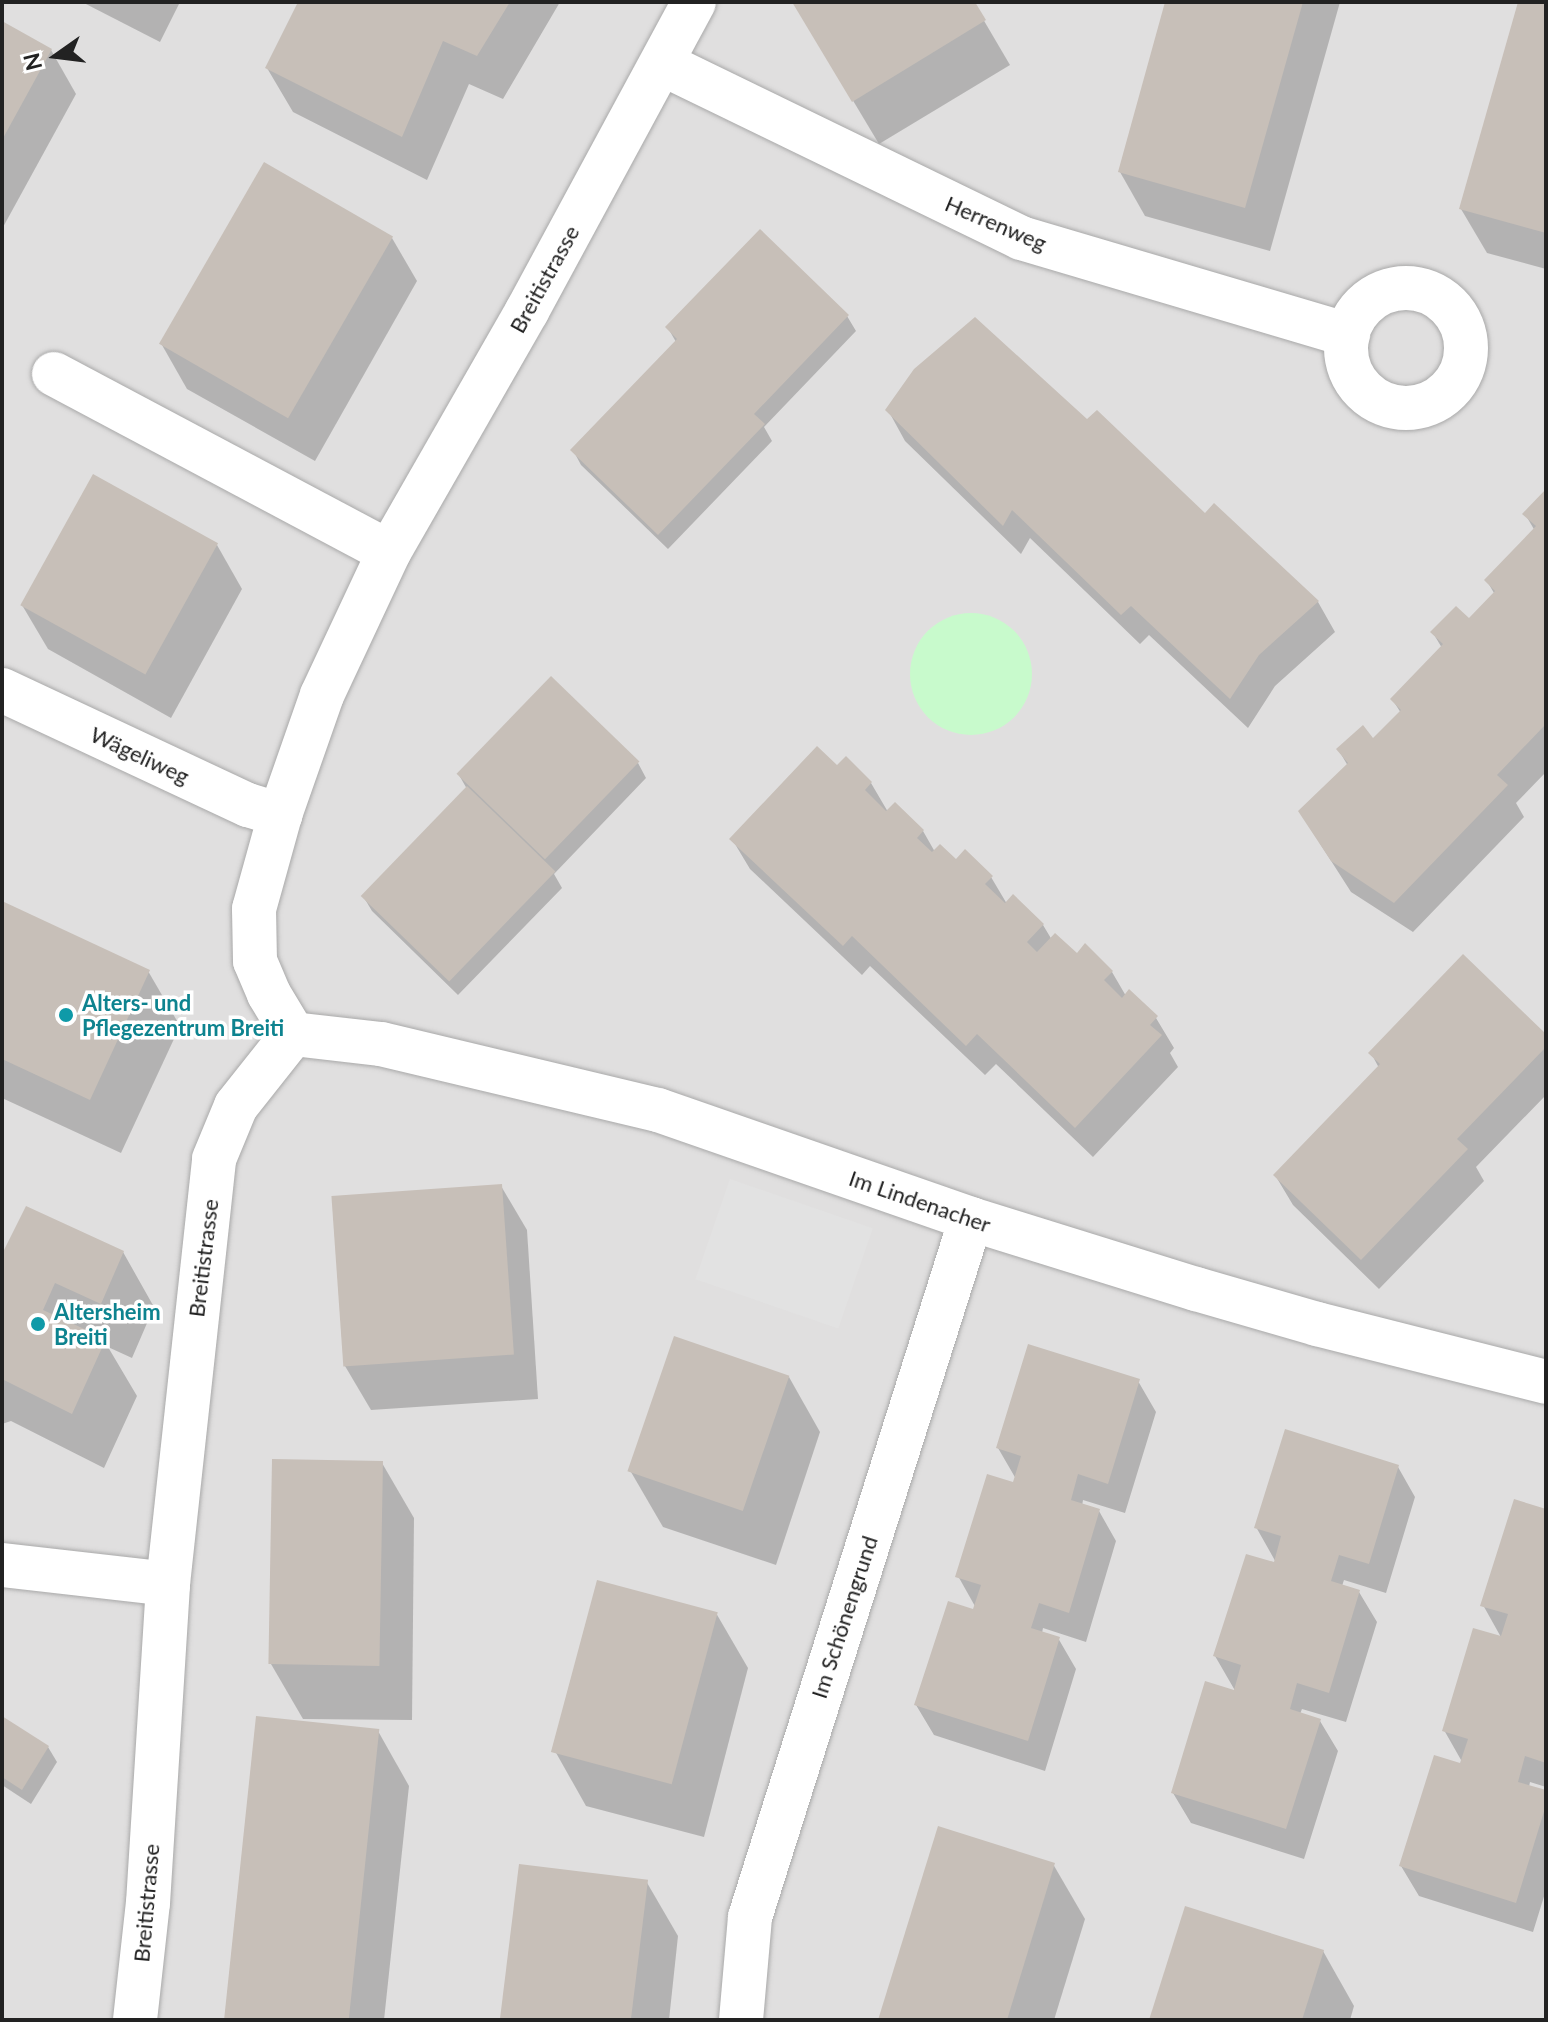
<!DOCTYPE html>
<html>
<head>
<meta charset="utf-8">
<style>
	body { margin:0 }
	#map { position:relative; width:1548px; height:2022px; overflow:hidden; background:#f2efe9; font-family:Lato,sans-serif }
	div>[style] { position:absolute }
	.residential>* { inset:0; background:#e0dfdf; transform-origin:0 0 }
	.park>* { inset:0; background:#c8facc }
	.round { border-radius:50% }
	.parking>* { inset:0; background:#e2e2e2; transform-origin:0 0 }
	.shadow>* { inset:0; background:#0003 }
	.building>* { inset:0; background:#c7bfb8; transform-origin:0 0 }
	.roads { filter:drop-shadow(0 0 2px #a9a9a9) drop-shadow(0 0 2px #a9a9a9) }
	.minor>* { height:44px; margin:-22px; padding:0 22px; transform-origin:22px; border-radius:22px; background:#fff }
	.minor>.ring { margin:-22px; padding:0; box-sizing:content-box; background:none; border:44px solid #fff; border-radius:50% }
	.dots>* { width:22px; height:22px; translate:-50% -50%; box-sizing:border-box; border:4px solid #fff; border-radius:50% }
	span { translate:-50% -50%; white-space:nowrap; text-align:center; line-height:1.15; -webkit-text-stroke:7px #fff; paint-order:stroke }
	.street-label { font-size:22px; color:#222 }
	.culture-label { font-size:22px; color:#0d838f; font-weight:700 }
	.left { translate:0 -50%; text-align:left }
	.frame { position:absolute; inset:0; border:4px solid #222; pointer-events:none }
	.north { position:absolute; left:16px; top:16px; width:80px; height:80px; -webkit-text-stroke:6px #fff; paint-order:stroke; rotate:256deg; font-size:22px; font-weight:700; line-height:32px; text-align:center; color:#222 }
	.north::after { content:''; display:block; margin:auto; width:28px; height:36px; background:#222; clip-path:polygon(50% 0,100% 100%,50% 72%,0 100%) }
</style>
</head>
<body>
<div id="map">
	<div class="residential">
		<div style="left:2px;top:2px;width:1544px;height:2018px"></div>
	</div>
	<div class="park">
		<div class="round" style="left:910px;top:613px;width:122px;height:122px"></div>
	</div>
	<div class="parking">
		<div style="left:730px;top:1179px;width:151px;height:106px;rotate:19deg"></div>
	</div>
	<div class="shadow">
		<div style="clip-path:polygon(82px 2px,180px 2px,160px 42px)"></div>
		<div style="clip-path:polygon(300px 2px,560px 2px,503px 99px,469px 84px,427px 180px,293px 112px,267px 68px)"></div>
		<div style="clip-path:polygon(794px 2px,973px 2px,1010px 65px,879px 144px)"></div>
		<div style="clip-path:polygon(1168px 2px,1340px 2px,1270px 251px,1145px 216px,1120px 172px)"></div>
		<div style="clip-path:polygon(1520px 2px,1546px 2px,1546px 269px,1487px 253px,1461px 209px)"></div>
		<div style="clip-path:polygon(2px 23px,51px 50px,76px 94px,2px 229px)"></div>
		<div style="clip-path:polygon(392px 238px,417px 281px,315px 461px,187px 389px,162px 345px)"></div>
		<div style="clip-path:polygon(847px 316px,856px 331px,764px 427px,772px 441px,668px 549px,581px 465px,573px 450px,676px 342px,668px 328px)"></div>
		<div style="clip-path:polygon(888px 410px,1087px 422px,1318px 602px,1335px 632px,1275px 686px,1248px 728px,1149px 635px,1140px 644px,1030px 538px,1021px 554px,905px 441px)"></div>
		<div style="clip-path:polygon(1546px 492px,1546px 772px,1516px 803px,1524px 817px,1413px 932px,1351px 892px,1319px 842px,1348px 766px,1338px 749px,1373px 741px,1401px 713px,1392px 699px,1442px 648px,1433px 633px,1469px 621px,1494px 593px,1487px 581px,1535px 531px,1525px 514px)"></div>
		<div style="clip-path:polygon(217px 545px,242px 589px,171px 718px,48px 649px,22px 605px)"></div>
		<div style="clip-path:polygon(638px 763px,646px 778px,554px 874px,562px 888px,458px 995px,372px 911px,363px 896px,467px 789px,459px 775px)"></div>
		<div style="clip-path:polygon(837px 768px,871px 783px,888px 812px,923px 831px,935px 852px,991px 877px,1007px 904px,1043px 925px,1052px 940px,1112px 972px,1126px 996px,1156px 1018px,1174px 1048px,1170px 1053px,1178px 1067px,1093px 1157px,996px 1064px,985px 1075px,870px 966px,862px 975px,750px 869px,732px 839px)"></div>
		<div style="clip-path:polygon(2px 904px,148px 971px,180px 1026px,121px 1153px,2px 1098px)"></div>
		<div style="clip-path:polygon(1546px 1037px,1546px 1095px,1476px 1167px,1484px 1181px,1379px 1289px,1293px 1205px,1275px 1175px,1379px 1068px,1371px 1053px)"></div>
		<div style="clip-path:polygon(501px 1186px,527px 1230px,538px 1399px,371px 1410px,345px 1366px)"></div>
		<div style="clip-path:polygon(123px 1252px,154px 1307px,132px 1358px,108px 1347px,137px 1396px,104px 1468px,11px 1421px,2px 1424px,2px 1256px)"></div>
		<div style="clip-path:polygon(789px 1377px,820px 1432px,776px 1565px,663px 1527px,631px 1472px)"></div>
		<div style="clip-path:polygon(1138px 1381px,1156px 1412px,1125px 1513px,1083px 1500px,1082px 1506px,1099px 1511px,1116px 1541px,1086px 1642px,1043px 1628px,1042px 1633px,1058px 1638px,1076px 1669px,1045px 1771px,934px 1735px,916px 1705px,975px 1612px,976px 1608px,958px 1576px,1016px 1479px,998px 1448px)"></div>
		<div style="clip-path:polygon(382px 1463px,414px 1518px,412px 1720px,303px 1719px,271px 1664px)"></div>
		<div style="clip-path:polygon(1398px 1467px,1415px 1497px,1386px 1593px,1344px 1580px,1342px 1586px,1359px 1592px,1377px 1622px,1346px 1722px,1302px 1709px,1300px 1714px,1320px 1721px,1338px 1751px,1304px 1859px,1191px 1823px,1173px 1793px,1237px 1694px,1215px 1656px,1278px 1566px,1256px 1527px)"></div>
		<div style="clip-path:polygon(1546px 1511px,1546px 1787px,1530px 1782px,1529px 1787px,1546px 1793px,1546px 1890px,1533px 1932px,1419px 1896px,1401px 1866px,1465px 1767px,1444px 1730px,1502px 1639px,1483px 1605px)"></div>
		<div style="clip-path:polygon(716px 1613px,748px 1668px,704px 1837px,586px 1806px,555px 1751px)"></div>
		<div style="clip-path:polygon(2px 1720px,48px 1747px,57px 1762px,31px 1804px,2px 1785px)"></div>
		<div style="clip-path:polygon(378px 1731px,409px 1786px,384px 2020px,226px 2020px)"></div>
		<div style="clip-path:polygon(1053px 1864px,1085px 1919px,1054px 2020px,880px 2020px)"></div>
		<div style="clip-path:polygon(646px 1881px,678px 1936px,669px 2020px,504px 2020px)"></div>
		<div style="clip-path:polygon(1323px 1951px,1354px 2006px,1350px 2020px,1151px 2020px)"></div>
	</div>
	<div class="building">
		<div style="clip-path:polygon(298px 2px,510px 2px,477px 56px,443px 41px,402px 137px,265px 68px)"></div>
		<div style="clip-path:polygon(792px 2px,975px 2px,986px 20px,852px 102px)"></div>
		<div style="clip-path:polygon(1165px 2px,1303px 2px,1245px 208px,1118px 172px)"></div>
		<div style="clip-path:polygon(1518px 2px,1546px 2px,1546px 233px,1459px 209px)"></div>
		<div style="clip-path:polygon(2px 21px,52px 49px,2px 140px)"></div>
		<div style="left:264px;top:162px;width:149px;height:210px;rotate:30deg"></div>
		<div style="clip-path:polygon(760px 229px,849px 315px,754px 414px,765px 424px,658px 535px,570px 450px,677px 339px,665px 327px)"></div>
		<div style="clip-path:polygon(975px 317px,1087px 419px,1097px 410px,1205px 513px,1214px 503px,1319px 601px,1259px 655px,1230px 699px,1131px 606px,1121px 615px,1012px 510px,1003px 526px,885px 410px,914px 369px)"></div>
		<div style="left:93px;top:474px;width:143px;height:150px;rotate:29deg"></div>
		<div style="clip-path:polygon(1546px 489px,1546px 724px,1497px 775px,1508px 785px,1394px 903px,1331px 861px,1298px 811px,1348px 763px,1336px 749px,1363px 725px,1373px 738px,1401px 710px,1390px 699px,1443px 644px,1430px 632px,1456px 606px,1469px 618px,1495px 591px,1484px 580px,1536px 526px,1522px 514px)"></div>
		<div style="left:551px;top:676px;width:123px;height:136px;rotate:44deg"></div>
		<div style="clip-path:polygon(817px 746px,837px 765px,846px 756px,872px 782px,865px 790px,886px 811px,895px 802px,924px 830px,917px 838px,932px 852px,940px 844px,956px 859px,965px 849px,993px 876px,985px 884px,1005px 903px,1013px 894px,1044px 924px,1027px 942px,1037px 952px,1055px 933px,1077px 953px,1085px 943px,1113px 971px,1104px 980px,1122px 998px,1129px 989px,1158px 1016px,1150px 1025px,1162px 1035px,1075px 1128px,977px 1034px,966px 1046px,852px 936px,843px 946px,729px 839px)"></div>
		<div style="left:467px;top:786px;width:123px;height:153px;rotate:44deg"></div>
		<div style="clip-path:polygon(2px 901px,150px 970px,90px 1100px,2px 1059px)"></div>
		<div style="clip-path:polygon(1463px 954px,1546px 1034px,1546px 1047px,1457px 1139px,1468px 1149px,1361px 1260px,1273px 1175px,1380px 1064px,1368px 1053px)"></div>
		<div style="left:502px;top:1184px;width:171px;height:171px;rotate:86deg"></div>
		<div style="clip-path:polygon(26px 1206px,124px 1251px,101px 1304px,55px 1283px,43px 1310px,106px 1339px,72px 1414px,2px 1379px,2px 1254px)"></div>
		<div style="left:674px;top:1336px;width:122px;height:143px;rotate:19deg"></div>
		<div style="clip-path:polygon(1028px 1344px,1140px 1379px,1108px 1484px,1078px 1474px,1071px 1500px,1100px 1509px,1069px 1613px,1039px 1603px,1031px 1628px,1060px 1637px,1028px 1741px,914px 1705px,948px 1601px,973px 1609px,981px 1585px,955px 1577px,987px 1474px,1013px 1482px,1021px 1456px,996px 1448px)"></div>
		<div style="clip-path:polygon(1285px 1429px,1399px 1465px,1369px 1564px,1339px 1555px,1331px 1581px,1360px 1590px,1329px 1693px,1297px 1683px,1290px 1709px,1321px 1719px,1286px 1829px,1171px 1793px,1205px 1681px,1234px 1690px,1241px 1665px,1213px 1656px,1246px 1554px,1274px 1562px,1281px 1536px,1254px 1528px)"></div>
		<div style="left:272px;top:1459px;width:111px;height:205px;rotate:1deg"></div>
		<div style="clip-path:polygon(1514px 1499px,1546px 1509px,1546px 1763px,1525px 1756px,1518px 1782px,1546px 1790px,1546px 1805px,1516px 1903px,1399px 1866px,1434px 1755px,1460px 1763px,1468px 1739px,1442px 1731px,1473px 1628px,1501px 1636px,1508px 1614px,1480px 1606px)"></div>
		<div style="left:597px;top:1580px;width:125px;height:178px;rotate:15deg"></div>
		<div style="clip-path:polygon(2px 1716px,49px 1746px,22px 1790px,2px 1777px)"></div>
		<div style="left:256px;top:1716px;width:124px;height:306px;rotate:6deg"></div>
		<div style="clip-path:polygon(938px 1826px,1055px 1863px,1007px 2020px,878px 2020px)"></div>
		<div style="left:519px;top:1864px;width:130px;height:157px;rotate:7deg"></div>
		<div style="clip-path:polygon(1185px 1906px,1324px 1950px,1302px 2020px,1149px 2020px)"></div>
	</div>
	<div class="roads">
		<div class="minor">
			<div style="left:663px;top:64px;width:398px;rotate:25.9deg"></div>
			<div style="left:1021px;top:238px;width:341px;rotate:16.5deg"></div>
			<div class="ring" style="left:1346px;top:288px;width:76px;height:76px"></div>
			<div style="left:54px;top:374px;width:379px;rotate:28deg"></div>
			<div style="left:2px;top:690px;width:272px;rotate:25.1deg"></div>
			<div style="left:248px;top:805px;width:34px;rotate:17deg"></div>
			<div style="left:293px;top:1034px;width:89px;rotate:6.5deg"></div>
			<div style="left:381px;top:1044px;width:285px;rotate:13.4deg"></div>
			<div style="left:658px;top:1110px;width:331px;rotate:19.2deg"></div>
			<div style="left:971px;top:1219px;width:236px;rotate:17.3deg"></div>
			<div style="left:1196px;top:1289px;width:126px;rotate:16.1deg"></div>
			<div style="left:1317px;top:1324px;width:236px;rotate:14.2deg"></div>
			<div style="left:293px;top:1034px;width:47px;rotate:-121deg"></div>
			<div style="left:269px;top:994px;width:36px;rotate:-113deg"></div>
			<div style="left:255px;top:961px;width:52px;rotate:-91.1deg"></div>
			<div style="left:254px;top:909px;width:98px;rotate:-74.5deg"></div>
			<div style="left:280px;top:815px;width:127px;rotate:-70.7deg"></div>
			<div style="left:322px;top:695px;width:158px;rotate:-64.9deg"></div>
			<div style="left:389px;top:552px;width:278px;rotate:-60.2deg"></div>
			<div style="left:527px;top:311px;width:351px;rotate:-61.6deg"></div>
			<div style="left:2px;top:1565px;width:167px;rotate:6.5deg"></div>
			<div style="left:135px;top:2020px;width:118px;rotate:-83.7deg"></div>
			<div style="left:148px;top:1903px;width:320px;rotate:-86.4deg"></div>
			<div style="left:168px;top:1584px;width:427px;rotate:-83.8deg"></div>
			<div style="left:214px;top:1159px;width:57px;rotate:-67.5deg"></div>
			<div style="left:236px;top:1106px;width:92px;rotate:-51.6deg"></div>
			<div style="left:741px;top:2020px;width:103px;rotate:-85deg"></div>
			<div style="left:750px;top:1917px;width:732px;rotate:-72.43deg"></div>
		</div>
	</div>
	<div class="dots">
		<div style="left:66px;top:1015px;background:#0f9aa8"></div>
		<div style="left:38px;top:1324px;background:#0f9aa8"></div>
	</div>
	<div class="street-label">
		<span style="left:996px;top:223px;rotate:23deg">Herrenweg</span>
		<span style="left:544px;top:279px;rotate:-61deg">Breitistrasse</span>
		<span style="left:140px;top:755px;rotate:25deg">Wägeliweg</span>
		<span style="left:920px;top:1201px;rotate:19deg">Im Lindenacher</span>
		<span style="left:203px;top:1258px;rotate:-83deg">Breitistrasse</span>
		<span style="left:844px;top:1617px;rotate:-72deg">Im Schönengrund</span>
		<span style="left:146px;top:1903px;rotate:-85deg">Breitistrasse</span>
	</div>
	<div class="culture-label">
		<span class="left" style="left:82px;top:1015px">Alters- und<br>Pflegezentrum Breiti</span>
		<span class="left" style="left:54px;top:1324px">Altersheim<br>Breiti</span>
	</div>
	<div class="frame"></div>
	<div class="north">N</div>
</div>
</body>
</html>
